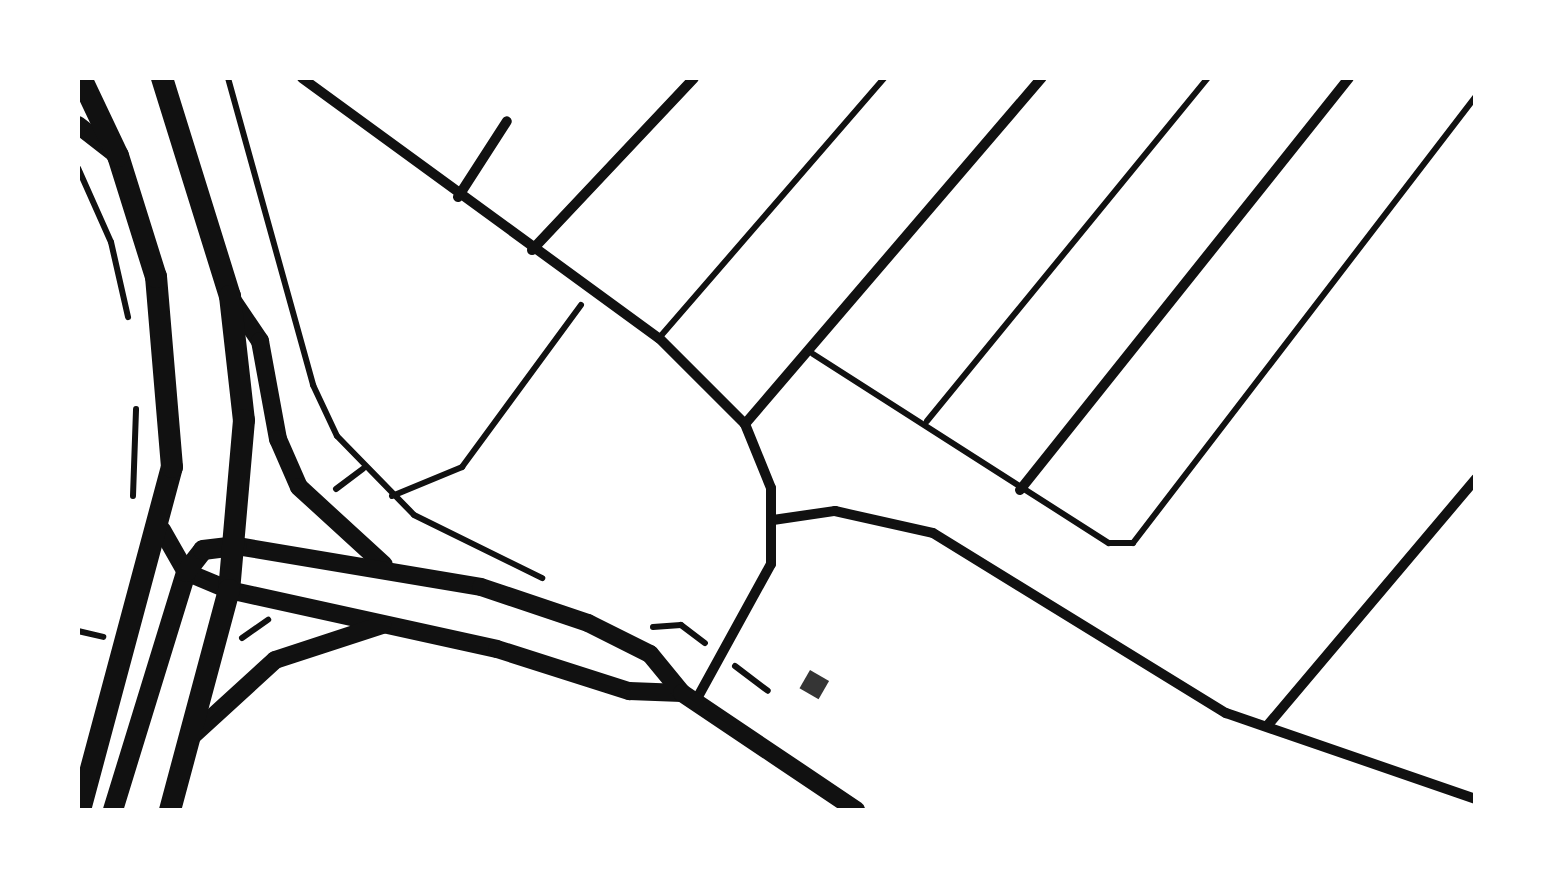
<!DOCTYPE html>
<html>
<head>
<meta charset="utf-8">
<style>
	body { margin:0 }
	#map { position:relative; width:1553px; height:888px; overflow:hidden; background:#fff; font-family:Overpass,sans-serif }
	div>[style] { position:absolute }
	.building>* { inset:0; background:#353535; transform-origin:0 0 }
	.path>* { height:6px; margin:-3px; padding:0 3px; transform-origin:3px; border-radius:3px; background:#111 }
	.service>* { height:6px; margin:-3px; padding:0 3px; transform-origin:3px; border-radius:3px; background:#111 }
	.minor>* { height:10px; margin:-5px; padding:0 5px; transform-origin:5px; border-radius:5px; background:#111 }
	.tertiary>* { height:18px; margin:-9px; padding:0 9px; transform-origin:9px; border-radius:9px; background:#111 }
	.secondary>* { height:20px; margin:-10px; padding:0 10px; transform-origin:10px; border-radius:10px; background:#111 }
	.trunk>* { height:22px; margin:-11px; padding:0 11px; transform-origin:11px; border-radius:11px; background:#111 }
	span { translate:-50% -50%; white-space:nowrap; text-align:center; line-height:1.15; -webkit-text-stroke:8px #fff; paint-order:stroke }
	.frame { position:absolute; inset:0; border:80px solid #fff; pointer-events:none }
</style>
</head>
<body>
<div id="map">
	<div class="building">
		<div style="left:810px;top:670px;width:22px;height:21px;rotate:30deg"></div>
	</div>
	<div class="path">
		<div style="left:228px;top:78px;width:319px;rotate:74.5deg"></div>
		<div style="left:313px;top:385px;width:56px;rotate:64.8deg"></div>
		<div style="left:337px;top:436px;width:110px;rotate:45.7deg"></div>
		<div style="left:414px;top:515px;width:143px;rotate:26.2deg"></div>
		<div style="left:78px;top:168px;width:81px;rotate:66deg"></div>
		<div style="left:111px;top:242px;width:77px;rotate:77.2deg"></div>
		<div style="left:336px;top:489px;width:34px;rotate:-37deg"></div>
		<div style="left:133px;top:496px;width:87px;rotate:-88deg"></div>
		<div style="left:392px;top:496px;width:76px;rotate:-22.5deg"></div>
		<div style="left:462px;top:467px;width:201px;rotate:-53.7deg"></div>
		<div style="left:653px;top:627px;width:28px;rotate:-4deg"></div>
		<div style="left:681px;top:625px;width:30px;rotate:37deg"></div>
		<div style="left:78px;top:631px;width:26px;rotate:13deg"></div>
		<div style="left:242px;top:638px;width:32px;rotate:-35deg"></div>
		<div style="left:735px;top:666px;width:41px;rotate:37.1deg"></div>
	</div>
	<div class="service">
		<div style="left:659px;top:338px;width:344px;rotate:-49.1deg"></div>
		<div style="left:813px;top:354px;width:351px;rotate:32.6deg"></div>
		<div style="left:1109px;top:543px;width:24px"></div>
		<div style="left:1133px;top:543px;width:563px;rotate:-52.5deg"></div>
		<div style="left:927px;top:421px;width:443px;rotate:-50.7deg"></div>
	</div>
	<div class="minor">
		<div style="left:302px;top:78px;width:442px;rotate:36.1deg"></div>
		<div style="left:659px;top:338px;width:122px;rotate:45deg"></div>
		<div style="left:745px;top:424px;width:69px;rotate:67.9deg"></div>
		<div style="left:771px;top:488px;width:76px;rotate:90deg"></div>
		<div style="left:771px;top:564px;width:158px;rotate:118.8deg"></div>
		<div style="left:458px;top:197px;width:90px;rotate:-57.2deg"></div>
		<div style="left:532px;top:250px;width:236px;rotate:-46.7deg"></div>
		<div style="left:745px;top:424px;width:456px;rotate:-49.4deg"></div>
		<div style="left:1020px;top:490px;width:527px;rotate:-51.39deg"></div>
		<div style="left:773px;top:520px;width:63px;rotate:-8.3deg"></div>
		<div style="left:835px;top:511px;width:100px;rotate:12.7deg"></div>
		<div style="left:933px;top:533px;width:344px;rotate:31.6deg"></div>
		<div style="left:1226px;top:713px;width:264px;rotate:19deg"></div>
		<div style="left:1267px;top:726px;width:324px;rotate:-49.8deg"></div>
	</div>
	<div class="tertiary">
		<div style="left:78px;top:125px;width:46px;rotate:37.9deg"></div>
		<div style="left:231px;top:298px;width:52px;rotate:56deg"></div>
		<div style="left:260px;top:341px;width:100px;rotate:79.6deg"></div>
		<div style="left:278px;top:439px;width:52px;rotate:66.4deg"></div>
		<div style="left:299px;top:487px;width:115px;rotate:42.5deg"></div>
		<div style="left:162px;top:530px;width:48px;rotate:60.3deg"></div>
		<div style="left:186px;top:572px;width:47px;rotate:22.7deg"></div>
		<div style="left:229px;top:590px;width:274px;rotate:12.4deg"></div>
		<div style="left:497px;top:649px;width:139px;rotate:17.7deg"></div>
		<div style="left:629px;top:691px;width:53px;rotate:2.2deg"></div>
		<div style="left:237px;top:546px;width:247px;rotate:9.5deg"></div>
		<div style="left:481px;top:587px;width:113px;rotate:18.6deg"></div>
		<div style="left:588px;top:623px;width:69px;rotate:26.6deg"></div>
		<div style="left:650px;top:654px;width:50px;rotate:50.6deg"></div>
		<div style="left:682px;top:693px;width:210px;rotate:33.9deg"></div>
		<div style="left:193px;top:735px;width:111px;rotate:-42.4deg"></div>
		<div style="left:275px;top:660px;width:113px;rotate:-18.1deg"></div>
	</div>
	<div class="secondary">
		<div style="left:113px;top:810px;width:249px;rotate:-72.9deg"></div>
		<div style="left:186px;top:572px;width:28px;rotate:-52deg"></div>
		<div style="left:203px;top:550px;width:34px;rotate:-7deg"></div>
	</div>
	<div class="trunk">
		<div style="left:162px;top:78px;width:228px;rotate:72.7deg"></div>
		<div style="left:230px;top:296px;width:125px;rotate:83.6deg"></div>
		<div style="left:244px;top:420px;width:171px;rotate:95deg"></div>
		<div style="left:229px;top:590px;width:228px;rotate:105deg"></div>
		<div style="left:80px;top:810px;width:355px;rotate:-75deg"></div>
		<div style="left:172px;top:467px;width:191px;rotate:-94.8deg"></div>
		<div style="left:156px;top:277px;width:127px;rotate:-107.4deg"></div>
		<div style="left:118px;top:156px;width:86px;rotate:-115.4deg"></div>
	</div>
	<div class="frame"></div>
</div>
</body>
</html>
